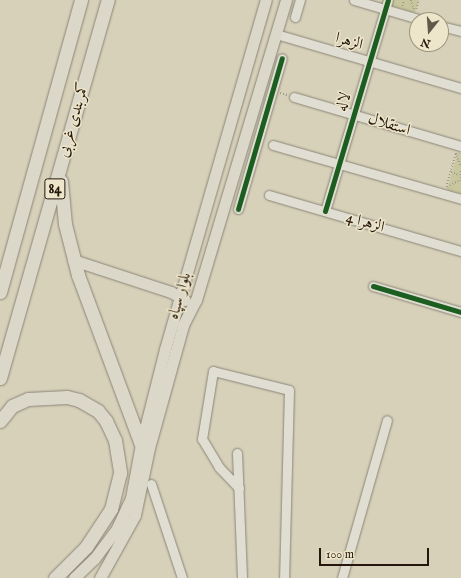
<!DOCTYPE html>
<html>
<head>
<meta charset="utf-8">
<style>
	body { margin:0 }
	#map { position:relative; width:461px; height:578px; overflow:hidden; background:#d8d1ba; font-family:"IM FELL English",Amiri,serif }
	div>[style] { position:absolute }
	.green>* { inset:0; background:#c8c69d }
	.path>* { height:1.5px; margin-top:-0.75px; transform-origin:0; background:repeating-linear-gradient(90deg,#9e9a90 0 1px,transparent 0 3px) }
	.roads { filter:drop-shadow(0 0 1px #8a8576) drop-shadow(0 0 1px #8a8576) }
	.minor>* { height:9px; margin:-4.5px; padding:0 4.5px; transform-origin:4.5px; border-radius:4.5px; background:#e0ded2 }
	.major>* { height:11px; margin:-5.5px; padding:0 5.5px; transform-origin:5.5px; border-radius:5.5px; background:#dbd7c9 }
	.highway>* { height:13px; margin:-6.5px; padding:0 6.5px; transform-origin:6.5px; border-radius:6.5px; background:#dbd7c9 }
	.cycleway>* { height:5px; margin:-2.5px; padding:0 2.5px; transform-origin:2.5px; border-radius:2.5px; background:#1b5e20 }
	span { translate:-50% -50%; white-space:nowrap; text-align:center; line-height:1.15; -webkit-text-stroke:3px #eee6ca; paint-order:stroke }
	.shield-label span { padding:1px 3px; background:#eee6ca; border:1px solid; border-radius:3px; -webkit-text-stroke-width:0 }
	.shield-label { font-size:15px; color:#26170c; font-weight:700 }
	.street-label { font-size:16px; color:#26170c }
	.north { position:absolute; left:409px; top:12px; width:40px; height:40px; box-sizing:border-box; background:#eee6ca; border:1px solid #9e937e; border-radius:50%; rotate:197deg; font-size:11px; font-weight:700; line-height:16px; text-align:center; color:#26170c }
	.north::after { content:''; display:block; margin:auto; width:14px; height:18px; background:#645849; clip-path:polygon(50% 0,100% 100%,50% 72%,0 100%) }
	.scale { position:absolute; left:319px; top:548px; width:110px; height:18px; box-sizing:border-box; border:2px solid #26170c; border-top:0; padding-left:5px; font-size:12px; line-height:14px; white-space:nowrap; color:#26170c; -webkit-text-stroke:3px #eee6ca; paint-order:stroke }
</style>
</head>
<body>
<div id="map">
	<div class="green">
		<div style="clip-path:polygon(390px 0,419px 0,415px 13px,388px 5px)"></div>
		<div style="clip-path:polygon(458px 152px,461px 153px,461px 194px,447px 190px)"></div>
	</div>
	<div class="path">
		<div style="left:411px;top:0;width:10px;rotate:73deg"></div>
		<div style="left:402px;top:6px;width:6px;rotate:-72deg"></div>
		<div style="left:416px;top:9px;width:9px;rotate:-72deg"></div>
		<div style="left:280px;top:93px;width:8px;rotate:14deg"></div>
		<div style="left:456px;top:153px;width:15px;rotate:70deg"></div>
		<div style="left:461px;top:171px;width:10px;rotate:90deg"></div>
		<div style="left:451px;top:172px;width:9px;rotate:21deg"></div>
		<div style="left:446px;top:187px;width:36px;rotate:-74deg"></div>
		<div style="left:447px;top:187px;width:15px;rotate:-28deg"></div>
	</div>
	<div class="roads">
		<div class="minor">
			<div style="left:354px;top:0;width:71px;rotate:16.4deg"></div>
			<div style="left:295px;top:17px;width:18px;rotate:-74deg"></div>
			<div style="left:441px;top:26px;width:21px;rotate:14deg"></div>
			<div style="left:276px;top:34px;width:193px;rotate:16.3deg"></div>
			<div style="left:294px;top:97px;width:174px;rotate:16.4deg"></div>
			<div style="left:273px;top:145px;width:196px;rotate:16deg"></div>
			<div style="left:269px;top:195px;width:200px;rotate:16.3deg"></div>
			<div style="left:238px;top:209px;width:157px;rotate:-73.8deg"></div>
			<div style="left:325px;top:211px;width:220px;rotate:-73.4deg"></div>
			<div style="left:373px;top:286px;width:92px;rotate:16.5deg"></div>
			<div style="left:237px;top:453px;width:125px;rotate:87.7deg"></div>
			<div style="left:151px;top:484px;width:99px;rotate:71.7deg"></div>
			<div style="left:239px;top:488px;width:29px;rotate:-134deg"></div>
			<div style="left:219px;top:467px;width:33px;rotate:-121deg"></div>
			<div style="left:202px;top:439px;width:69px;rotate:-80.8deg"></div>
			<div style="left:213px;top:371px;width:78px;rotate:14deg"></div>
			<div style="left:289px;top:390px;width:188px;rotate:91.5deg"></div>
			<div style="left:342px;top:578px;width:164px;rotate:-74.1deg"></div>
		</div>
		<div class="major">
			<div style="left:73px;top:260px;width:103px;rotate:18.1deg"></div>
			<div style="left:171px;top:292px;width:16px;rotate:30deg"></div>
			<div style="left:74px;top:578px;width:28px;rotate:-44deg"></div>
			<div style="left:94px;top:559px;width:39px;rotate:-53deg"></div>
			<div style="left:117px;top:528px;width:33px;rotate:-65deg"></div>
			<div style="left:131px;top:498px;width:55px;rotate:-79.5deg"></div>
			<div style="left:141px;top:444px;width:98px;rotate:-75.8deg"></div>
			<div style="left:165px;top:349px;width:363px;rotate:-73.9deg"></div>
			<div style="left:100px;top:578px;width:72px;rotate:-60.9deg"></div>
			<div style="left:135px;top:515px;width:68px;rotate:-78.2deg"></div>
			<div style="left:149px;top:448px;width:128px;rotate:-74.5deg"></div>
			<div style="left:183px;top:325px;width:28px;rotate:-63deg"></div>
			<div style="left:196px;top:300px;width:313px;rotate:-73.3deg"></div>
		</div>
		<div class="highway">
			<div style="left:61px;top:181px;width:43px;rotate:84.7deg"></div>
			<div style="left:65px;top:224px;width:53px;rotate:75.7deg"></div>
			<div style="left:78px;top:275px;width:180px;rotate:69.6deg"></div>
			<div style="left:0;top:292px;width:303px;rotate:-74.5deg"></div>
			<div style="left:0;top:378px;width:393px;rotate:-74.1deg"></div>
			<div style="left:0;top:421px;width:19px;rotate:-51deg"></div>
			<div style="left:12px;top:406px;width:17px;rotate:-24deg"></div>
			<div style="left:28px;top:399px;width:39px;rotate:-3deg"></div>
			<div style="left:67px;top:397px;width:12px;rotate:14deg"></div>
			<div style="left:79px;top:400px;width:22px;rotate:30deg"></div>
			<div style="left:98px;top:411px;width:13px;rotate:51deg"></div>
			<div style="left:106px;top:421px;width:21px;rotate:65deg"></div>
			<div style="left:115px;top:440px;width:33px;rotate:81deg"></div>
			<div style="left:120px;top:473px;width:37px;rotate:104deg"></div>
			<div style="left:111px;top:509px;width:45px;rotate:123.3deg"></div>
			<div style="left:86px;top:547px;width:44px;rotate:135deg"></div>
		</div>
	</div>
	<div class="cycleway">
		<div style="left:238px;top:209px;width:157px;rotate:-73.8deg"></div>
		<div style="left:325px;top:211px;width:220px;rotate:-73.4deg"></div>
		<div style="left:373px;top:286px;width:92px;rotate:16.5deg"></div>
	</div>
	<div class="shield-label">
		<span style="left:55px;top:189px">84</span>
	</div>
	<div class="street-label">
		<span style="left:349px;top:42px;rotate:17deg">الزهرا</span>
		<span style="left:344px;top:102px;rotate:-73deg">لاله</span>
		<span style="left:74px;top:120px;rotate:-74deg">کمربندی غربی</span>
		<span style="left:389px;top:125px;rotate:17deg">استقلال</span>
		<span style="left:365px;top:223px;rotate:16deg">الزهرا 4</span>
		<span style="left:180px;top:296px;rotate:-74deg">بلوار سپاه</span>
	</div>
	<div class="north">N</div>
	<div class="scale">100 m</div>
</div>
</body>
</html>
